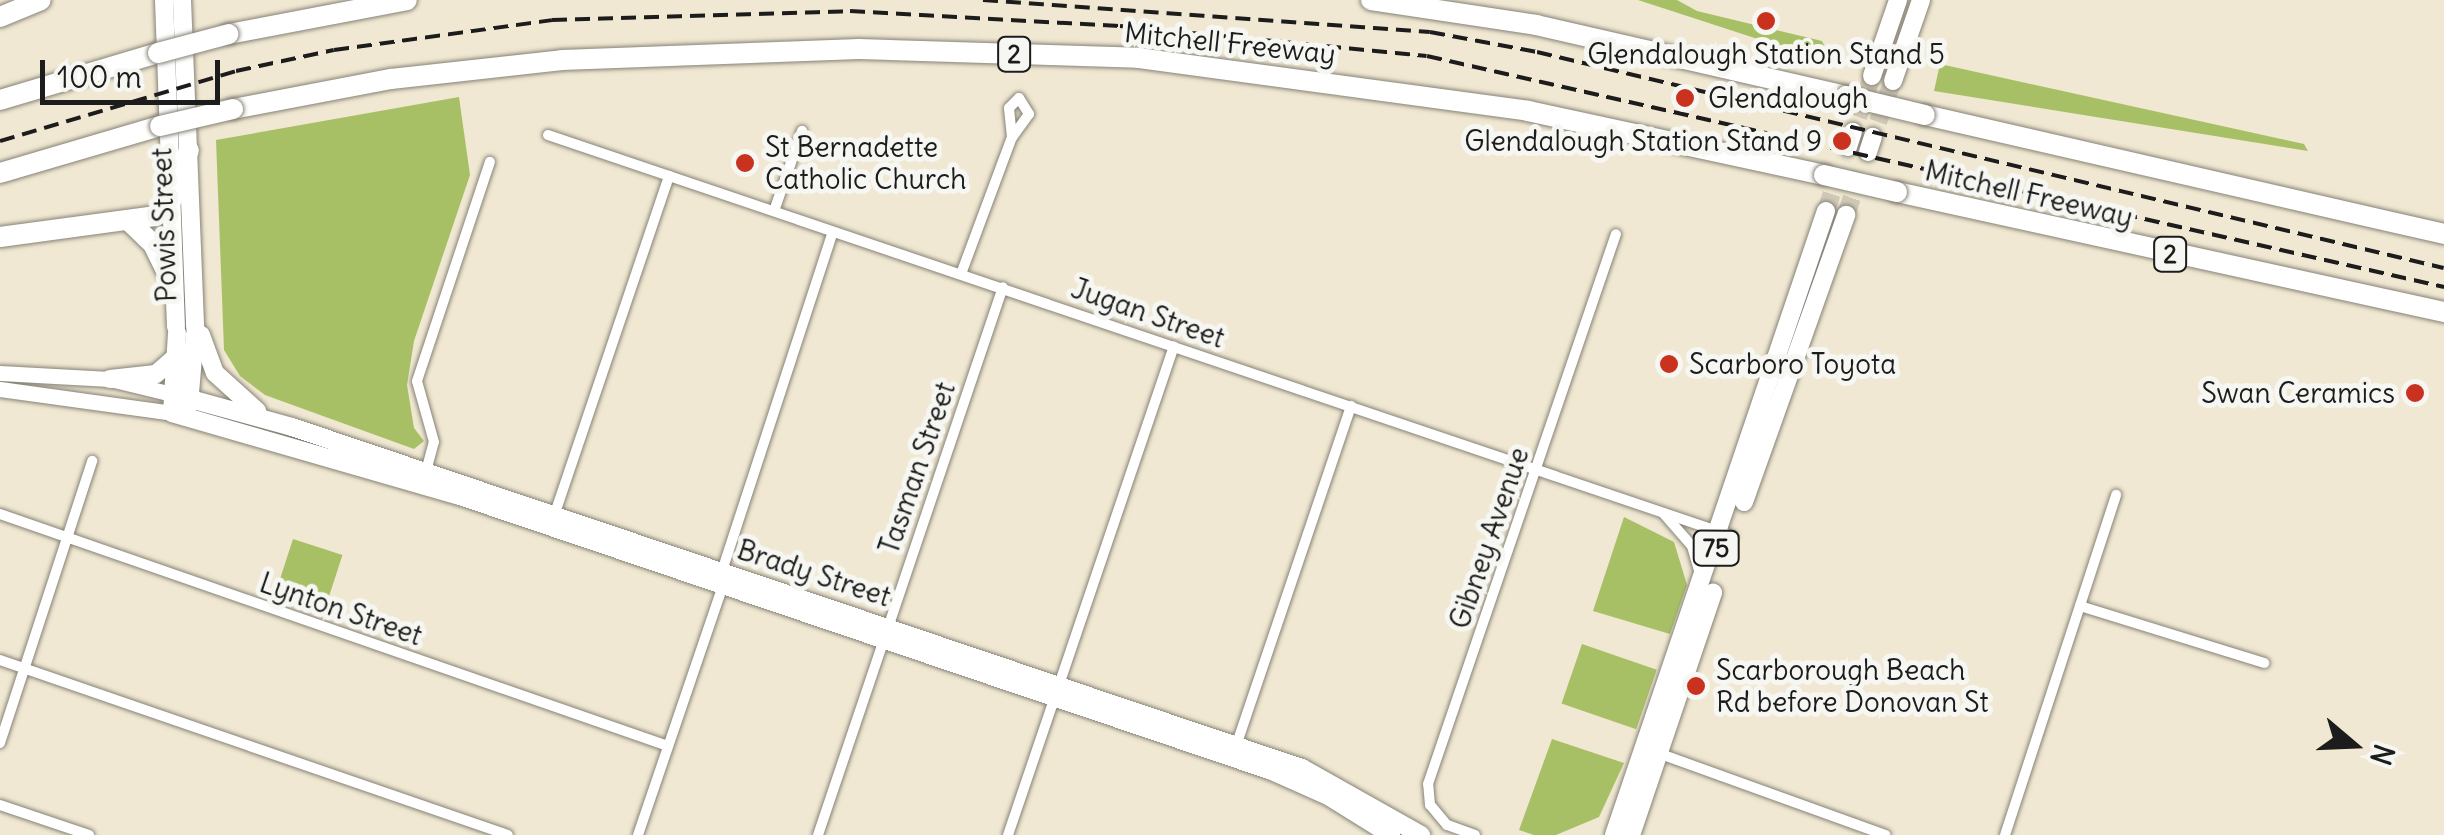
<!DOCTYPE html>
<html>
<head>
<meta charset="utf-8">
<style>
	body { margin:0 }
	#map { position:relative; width:2444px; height:835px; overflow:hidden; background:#f0e8d2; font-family:Delius,sans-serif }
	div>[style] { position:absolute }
	.green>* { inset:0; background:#a8c065; transform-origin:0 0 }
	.primary-tunnel>* { height:18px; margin-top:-9px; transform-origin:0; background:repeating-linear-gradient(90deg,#d0c9b7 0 18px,transparent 0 27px) }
	.roads { filter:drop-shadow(0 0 2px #868277) drop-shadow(0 0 2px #868277) }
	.minor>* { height:10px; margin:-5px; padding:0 5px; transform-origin:5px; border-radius:5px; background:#fff }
	.secondary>* { height:15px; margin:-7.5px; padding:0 7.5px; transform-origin:7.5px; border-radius:7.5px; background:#fff }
	.primary>* { height:18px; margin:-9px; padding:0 9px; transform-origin:9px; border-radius:9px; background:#fff }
	.motorway>* { height:20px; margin:-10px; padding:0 10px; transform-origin:10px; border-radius:10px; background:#fff }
	.rail>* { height:4px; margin-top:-2px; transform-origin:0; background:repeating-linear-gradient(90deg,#1c1c1c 0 15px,transparent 0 23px) }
	.bridges { filter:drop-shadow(0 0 2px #868277) drop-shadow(0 0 2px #868277) }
	.motorway-bridge>* { height:20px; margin:-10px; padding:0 10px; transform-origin:10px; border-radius:10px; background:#fff }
	.dots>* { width:28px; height:28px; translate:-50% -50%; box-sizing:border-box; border:5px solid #f6f6f2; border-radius:50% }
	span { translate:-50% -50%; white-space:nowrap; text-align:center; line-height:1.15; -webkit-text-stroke:10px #f6f6f2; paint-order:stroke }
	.shield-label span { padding:2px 8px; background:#f6f6f2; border:2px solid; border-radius:8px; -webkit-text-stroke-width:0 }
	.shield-label { font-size:25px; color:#1c1c1c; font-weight:700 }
	.street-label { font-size:28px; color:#1c1c1c }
	.poi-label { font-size:28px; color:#1c1c1c }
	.left { translate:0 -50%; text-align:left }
	.right { translate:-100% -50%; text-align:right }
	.north { position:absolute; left:2304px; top:695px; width:100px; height:100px; -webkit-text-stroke:8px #f6f6f2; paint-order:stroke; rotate:109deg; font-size:28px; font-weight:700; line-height:40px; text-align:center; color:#1c1c1c }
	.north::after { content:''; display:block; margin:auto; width:35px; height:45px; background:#1c1c1c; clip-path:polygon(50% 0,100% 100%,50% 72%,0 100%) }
	.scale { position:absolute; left:40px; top:60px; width:180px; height:45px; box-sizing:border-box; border:5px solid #1c1c1c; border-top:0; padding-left:12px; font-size:30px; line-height:35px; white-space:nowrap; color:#1c1c1c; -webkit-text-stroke:8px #f6f6f2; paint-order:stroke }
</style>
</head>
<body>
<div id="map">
	<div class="green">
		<div style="clip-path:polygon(1638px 0,1677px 0,1697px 11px,1822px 41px,1834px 64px)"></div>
		<div style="clip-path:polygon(1940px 64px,2304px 144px,2308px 151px,1934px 91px)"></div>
		<div style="clip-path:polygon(459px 97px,470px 175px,414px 341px,407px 385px,414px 428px,424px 441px,414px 449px,265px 395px,240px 376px,224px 350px,216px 140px)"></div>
		<div style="clip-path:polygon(1624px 517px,1674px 542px,1687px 585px,1670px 634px,1593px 611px)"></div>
		<div style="left:293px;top:539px;width:52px;height:56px;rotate:18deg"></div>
		<div style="left:1582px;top:644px;width:79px;height:63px;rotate:19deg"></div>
		<div style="clip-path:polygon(1552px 739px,1624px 763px,1599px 817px,1556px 835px,1534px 835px,1519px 830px)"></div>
	</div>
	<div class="primary-tunnel">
		<div style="left:1858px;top:117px;width:43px;rotate:-71.1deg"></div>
		<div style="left:1878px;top:122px;width:44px;rotate:-69.9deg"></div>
		<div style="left:1826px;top:211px;width:54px;rotate:-71.6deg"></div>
		<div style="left:1846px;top:215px;width:53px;rotate:-71.2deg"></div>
	</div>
	<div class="roads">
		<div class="minor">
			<div style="left:548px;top:135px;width:1250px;rotate:18.71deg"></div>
			<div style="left:774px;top:211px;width:85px;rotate:-70.7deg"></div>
			<div style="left:961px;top:274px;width:146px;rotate:-69.6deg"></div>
			<div style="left:1012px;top:137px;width:29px;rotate:-96deg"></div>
			<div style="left:1009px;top:108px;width:14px;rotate:-45deg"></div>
			<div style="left:1019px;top:98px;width:19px;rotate:58deg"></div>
			<div style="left:1029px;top:114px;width:29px;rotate:126deg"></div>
			<div style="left:425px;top:475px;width:34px;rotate:-75deg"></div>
			<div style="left:434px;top:442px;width:63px;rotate:-105.6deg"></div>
			<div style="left:417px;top:381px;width:231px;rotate:-71.6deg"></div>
			<div style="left:0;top:514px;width:707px;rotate:19.15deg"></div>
			<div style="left:1664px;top:514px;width:43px;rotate:48.8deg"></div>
			<div style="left:1692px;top:546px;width:25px;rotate:74deg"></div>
			<div style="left:554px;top:516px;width:359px;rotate:-71.3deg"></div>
			<div style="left:722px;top:571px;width:357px;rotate:-71.9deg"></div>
			<div style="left:2080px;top:606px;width:193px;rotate:17.2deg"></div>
			<div style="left:0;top:660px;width:537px;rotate:19.01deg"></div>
			<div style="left:0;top:743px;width:297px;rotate:-71.9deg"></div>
			<div style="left:1236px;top:746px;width:359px;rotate:-71.3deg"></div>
			<div style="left:1655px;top:752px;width:245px;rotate:19.8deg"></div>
			<div style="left:0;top:805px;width:94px;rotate:18.6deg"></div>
			<div style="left:638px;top:835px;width:263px;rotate:-71.2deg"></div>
			<div style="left:818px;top:835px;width:578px;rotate:-71.35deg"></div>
			<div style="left:1008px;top:835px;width:516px;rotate:-71.25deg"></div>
			<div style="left:1475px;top:835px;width:30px;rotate:-160deg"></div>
			<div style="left:1447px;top:825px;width:26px;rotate:-130deg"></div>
			<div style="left:1430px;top:805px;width:21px;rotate:-95deg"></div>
			<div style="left:1428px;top:784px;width:581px;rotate:-71.13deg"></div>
			<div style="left:2005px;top:835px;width:358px;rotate:-71.9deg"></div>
		</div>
		<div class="secondary">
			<div style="left:0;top:373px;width:110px;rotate:3.1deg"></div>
			<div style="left:110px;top:379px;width:68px;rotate:13.6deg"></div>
			<div style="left:0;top:389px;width:174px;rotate:7.9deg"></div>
		</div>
		<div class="primary">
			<div style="left:164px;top:0;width:327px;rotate:87.9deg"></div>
			<div style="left:182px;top:0;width:328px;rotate:87.7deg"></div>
			<div style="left:1872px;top:76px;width:80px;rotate:-71.1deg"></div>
			<div style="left:1893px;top:81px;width:86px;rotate:-70.9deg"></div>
			<div style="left:1848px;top:147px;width:16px;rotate:-72deg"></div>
			<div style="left:1868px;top:152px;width:16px;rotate:-72deg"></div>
			<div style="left:177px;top:333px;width:80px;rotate:93.6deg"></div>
			<div style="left:172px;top:413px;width:297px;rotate:16.1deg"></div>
			<div style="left:457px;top:495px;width:860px;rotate:18.71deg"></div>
			<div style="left:1272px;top:771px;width:64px;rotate:24.1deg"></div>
			<div style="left:1330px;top:797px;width:72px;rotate:31.9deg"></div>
			<div style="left:201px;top:335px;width:40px;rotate:69.8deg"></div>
			<div style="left:215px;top:373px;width:57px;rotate:42.1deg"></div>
			<div style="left:110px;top:379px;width:46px;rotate:-6.2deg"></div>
			<div style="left:156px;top:374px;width:28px;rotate:-41deg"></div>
			<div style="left:176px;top:395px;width:120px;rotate:15.4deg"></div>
			<div style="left:292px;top:427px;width:1066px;rotate:18.66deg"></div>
			<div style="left:1302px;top:768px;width:137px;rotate:29.4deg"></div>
			<div style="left:189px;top:405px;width:71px;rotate:-85.2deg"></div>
			<div style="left:1744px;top:502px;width:305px;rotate:-70.4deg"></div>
			<div style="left:1614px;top:835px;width:659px;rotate:-71.24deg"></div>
			<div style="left:1631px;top:835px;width:256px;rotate:-71.3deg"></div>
		</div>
		<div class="motorway">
			<div style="left:1371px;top:0;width:167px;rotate:8.6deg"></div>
			<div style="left:1536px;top:25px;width:318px;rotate:12.9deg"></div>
			<div style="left:0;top:17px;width:44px;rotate:-22.5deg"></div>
			<div style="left:229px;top:34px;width:181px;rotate:-10.8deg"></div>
			<div style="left:0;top:100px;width:165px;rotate:-16.6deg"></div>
			<div style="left:233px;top:109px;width:161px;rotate:-10.8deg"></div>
			<div style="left:391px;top:79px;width:172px;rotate:-6.3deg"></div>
			<div style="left:562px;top:60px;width:297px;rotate:-2.1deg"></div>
			<div style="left:859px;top:49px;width:279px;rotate:1.8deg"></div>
			<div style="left:1138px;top:58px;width:394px;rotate:7.7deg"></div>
			<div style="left:1528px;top:111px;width:303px;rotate:12.2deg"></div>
			<div style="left:1925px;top:115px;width:532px;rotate:12.91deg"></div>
			<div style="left:0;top:173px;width:167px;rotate:-16.4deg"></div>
			<div style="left:1897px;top:192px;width:560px;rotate:12.37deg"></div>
			<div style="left:128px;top:220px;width:35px;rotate:44deg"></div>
			<div style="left:153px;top:244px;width:46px;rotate:64deg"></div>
			<div style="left:0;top:237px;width:156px;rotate:-7.7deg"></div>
			<div style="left:155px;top:216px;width:17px;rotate:-33deg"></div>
			<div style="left:169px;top:207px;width:60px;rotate:-70.7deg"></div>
		</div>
	</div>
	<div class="rail">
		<div style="left:983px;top:0;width:448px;rotate:4.1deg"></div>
		<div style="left:1430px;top:32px;width:109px;rotate:10.6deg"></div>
		<div style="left:1537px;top:52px;width:932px;rotate:13.4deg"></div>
		<div style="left:0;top:141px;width:246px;rotate:-16.5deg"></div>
		<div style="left:236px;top:71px;width:100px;rotate:-12.1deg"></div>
		<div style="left:334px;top:50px;width:220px;rotate:-7.8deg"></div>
		<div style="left:552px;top:20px;width:298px;rotate:-1.7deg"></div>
		<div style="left:850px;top:11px;width:270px;rotate:3.2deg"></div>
		<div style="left:1120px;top:26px;width:308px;rotate:5.6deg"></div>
		<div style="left:1427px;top:56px;width:1043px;rotate:12.8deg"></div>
	</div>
	<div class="bridges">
		<div class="motorway-bridge">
			<div style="left:158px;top:53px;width:73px;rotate:-15deg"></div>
			<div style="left:1846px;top:96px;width:81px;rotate:13.5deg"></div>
			<div style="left:160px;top:126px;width:75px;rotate:-13.1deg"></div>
			<div style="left:1824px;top:175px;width:75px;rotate:13.1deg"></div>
		</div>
	</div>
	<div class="dots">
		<div style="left:1766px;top:21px;background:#c8321e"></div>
		<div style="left:1685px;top:98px;background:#c8321e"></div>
		<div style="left:1842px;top:141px;background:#c8321e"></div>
		<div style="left:745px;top:163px;background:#c8321e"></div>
		<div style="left:1669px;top:364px;background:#c8321e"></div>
		<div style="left:2415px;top:393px;background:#c8321e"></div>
		<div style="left:1696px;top:686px;background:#c8321e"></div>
	</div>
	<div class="shield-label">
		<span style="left:1014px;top:54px">2</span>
		<span style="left:2170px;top:254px">2</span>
		<span style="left:1716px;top:548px">75</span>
	</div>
	<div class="street-label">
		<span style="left:1230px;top:43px;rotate:6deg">Mitchell Freeway</span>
		<span style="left:2029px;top:194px;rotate:13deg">Mitchell Freeway</span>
		<span style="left:164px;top:225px;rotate:-92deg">Powis Street</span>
		<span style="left:1148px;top:313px;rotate:19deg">Jugan Street</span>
		<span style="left:917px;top:468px;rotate:-71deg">Tasman Street</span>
		<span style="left:1489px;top:538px;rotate:-71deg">Gibney Avenue</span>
		<span style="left:814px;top:573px;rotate:18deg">Brady Street</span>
		<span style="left:341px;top:609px;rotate:19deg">Lynton Street</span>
	</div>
	<div class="poi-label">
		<span style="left:1766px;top:54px">Glendalough Station Stand 5</span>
		<span class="left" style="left:1708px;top:98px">Glendalough</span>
		<span class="right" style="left:1822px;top:141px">Glendalough Station Stand 9</span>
		<span class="left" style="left:765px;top:163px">St Bernadette<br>Catholic Church</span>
		<span class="left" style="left:1689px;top:364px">Scarboro Toyota</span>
		<span class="right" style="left:2395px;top:393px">Swan Ceramics</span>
		<span class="left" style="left:1716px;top:686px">Scarborough Beach<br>Rd before Donovan St</span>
	</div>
	<div class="north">N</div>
	<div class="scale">100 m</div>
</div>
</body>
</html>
